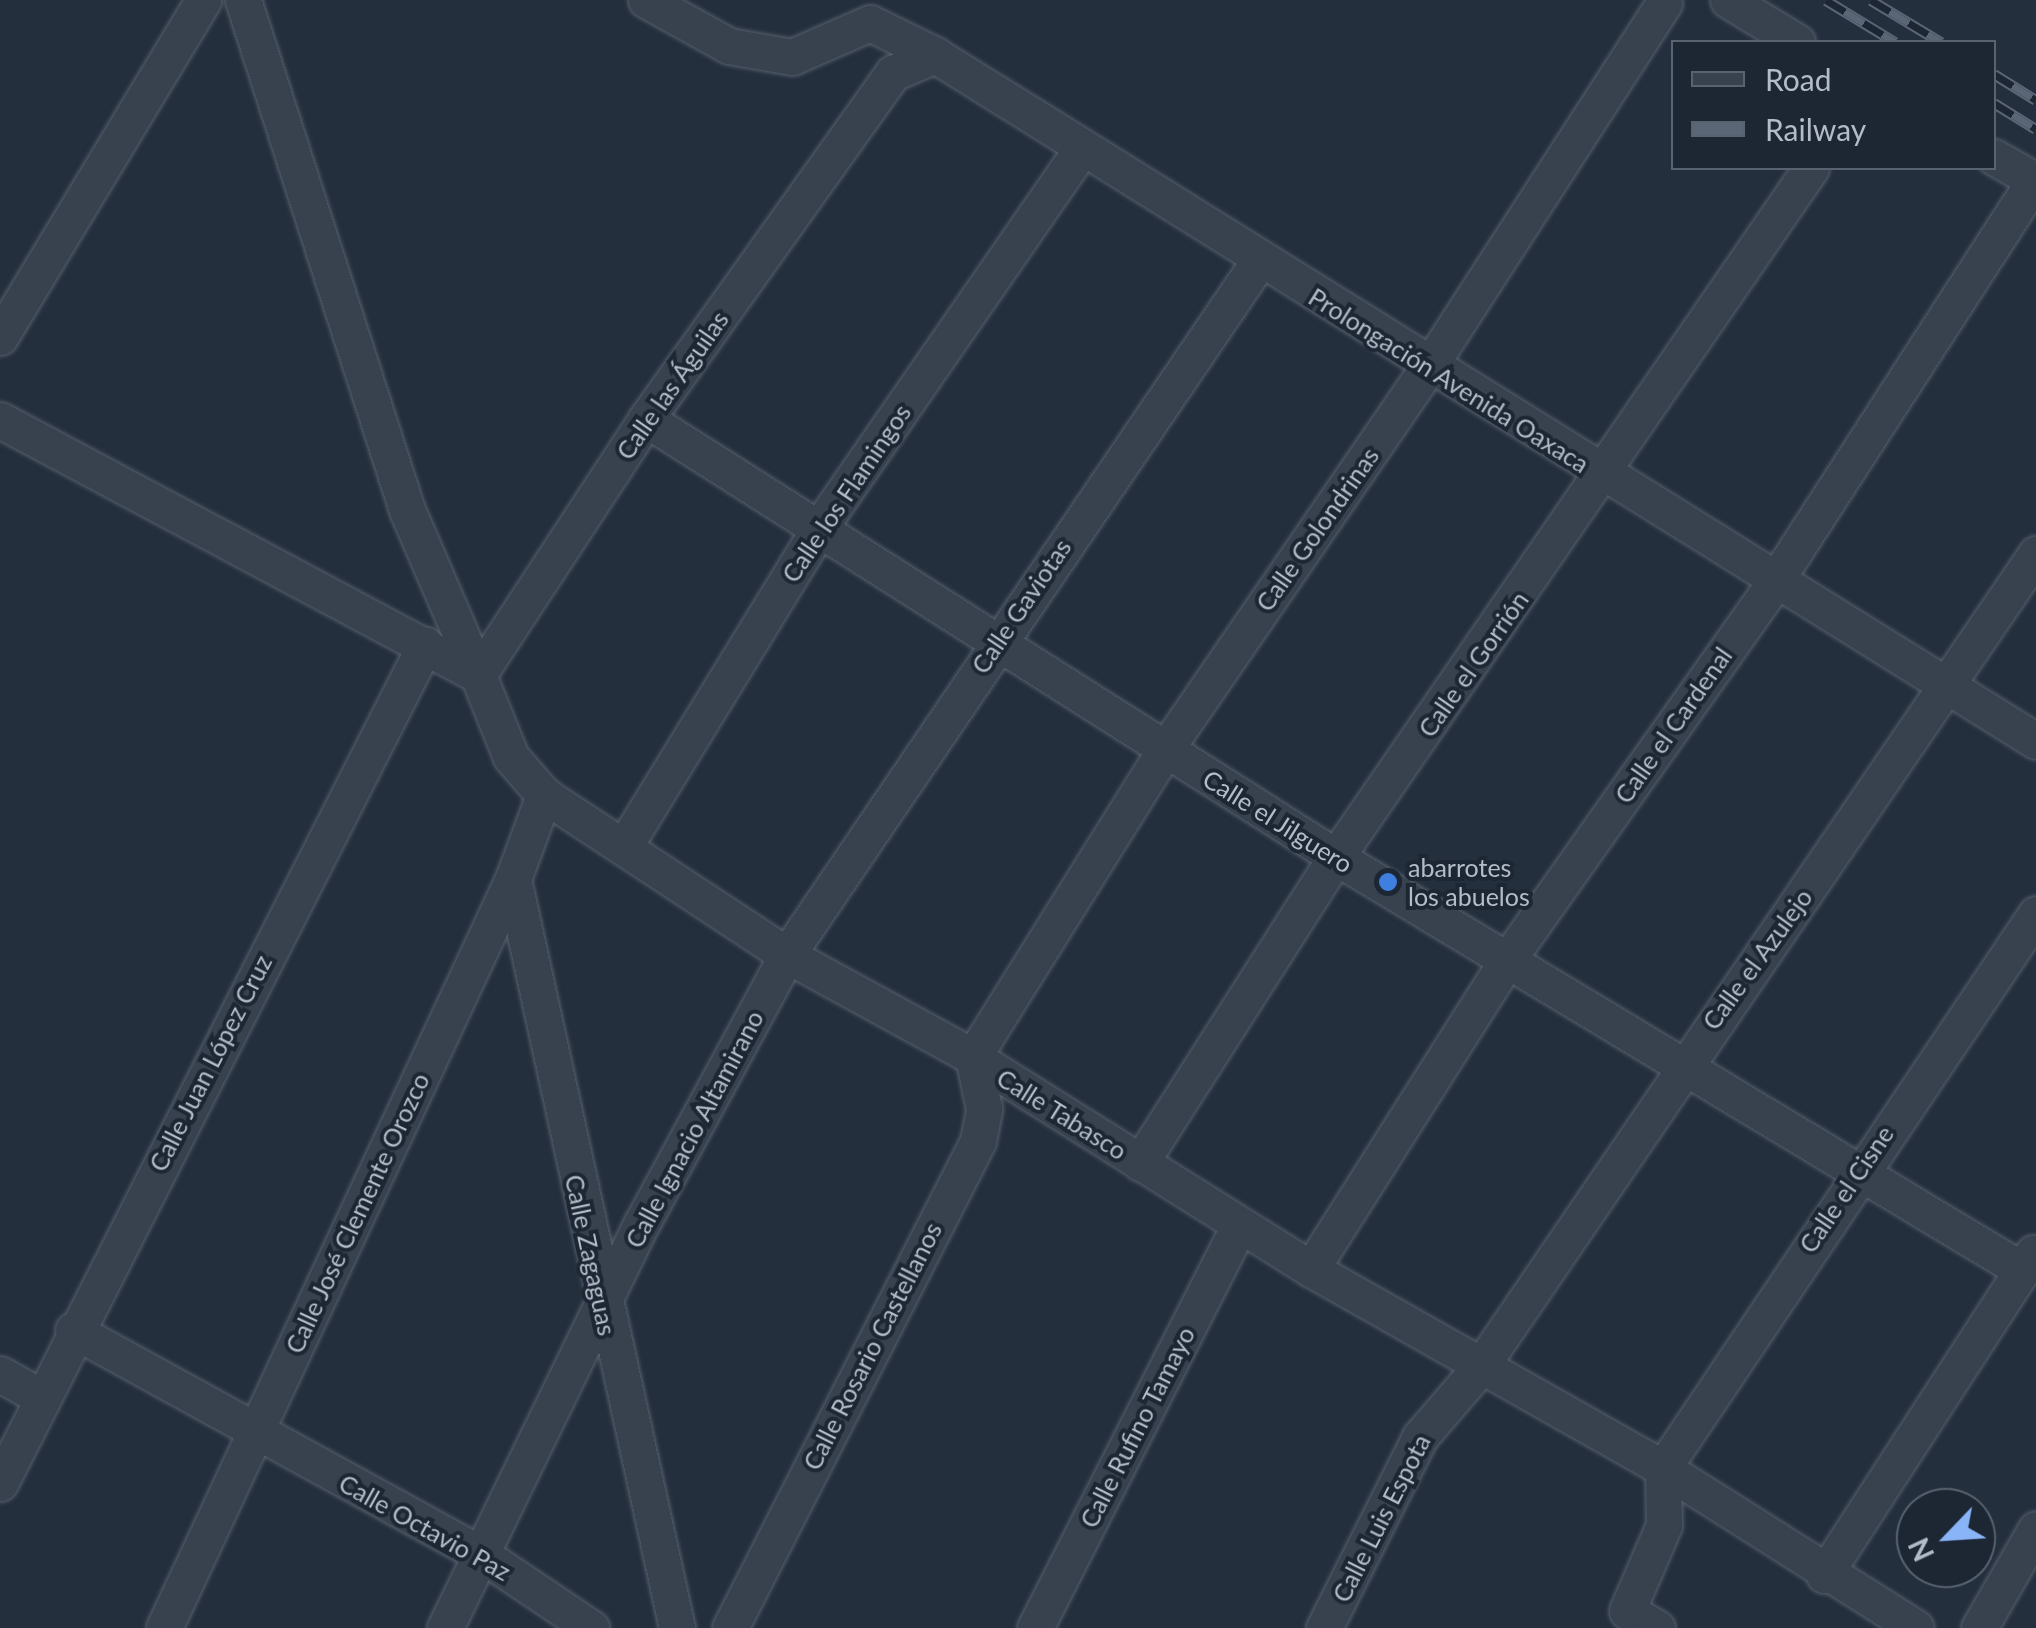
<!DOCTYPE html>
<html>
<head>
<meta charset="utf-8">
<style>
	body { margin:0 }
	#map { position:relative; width:2036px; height:1628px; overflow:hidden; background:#242f3e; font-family:Lato,sans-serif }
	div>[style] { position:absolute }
	.roads { filter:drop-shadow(0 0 2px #565f6c) drop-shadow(0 0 2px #565f6c) }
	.minor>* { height:35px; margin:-17.5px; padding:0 17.5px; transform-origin:17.5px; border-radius:17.5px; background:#38414e }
	.rail>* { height:11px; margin-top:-5.5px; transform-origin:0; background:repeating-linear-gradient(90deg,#1d2633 0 22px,#5a6575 0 44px); box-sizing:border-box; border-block:2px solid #5a6575 }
	.dots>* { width:28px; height:28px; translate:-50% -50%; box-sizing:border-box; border:5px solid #1d2633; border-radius:50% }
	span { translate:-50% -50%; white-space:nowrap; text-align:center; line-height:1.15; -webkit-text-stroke:8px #1d2633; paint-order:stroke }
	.street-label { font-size:25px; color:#b4bcc9 }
	.poi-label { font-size:25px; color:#b4bcc9 }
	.left { translate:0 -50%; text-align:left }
	.legend { position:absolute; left:1671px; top:40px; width:325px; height:130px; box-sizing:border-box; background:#1d2633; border:2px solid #59626f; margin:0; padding:12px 18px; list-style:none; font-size:30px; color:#b4bcc9 }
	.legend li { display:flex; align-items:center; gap:20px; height:50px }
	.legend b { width:50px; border:2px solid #59626f }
	.north { position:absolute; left:1896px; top:1488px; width:100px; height:100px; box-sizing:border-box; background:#1d2633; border:2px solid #59626f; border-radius:50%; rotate:245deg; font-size:28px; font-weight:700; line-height:40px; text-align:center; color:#b4bcc9 }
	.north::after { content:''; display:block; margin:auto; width:35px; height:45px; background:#8ab4f8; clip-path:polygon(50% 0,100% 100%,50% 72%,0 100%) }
</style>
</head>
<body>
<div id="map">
	<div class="roads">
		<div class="minor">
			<div style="left:243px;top:0;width:536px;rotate:72.17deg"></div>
			<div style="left:407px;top:510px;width:180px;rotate:66.7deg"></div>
			<div style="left:646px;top:0;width:95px;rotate:29deg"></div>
			<div style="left:729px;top:46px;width:64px;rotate:9.9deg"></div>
			<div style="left:792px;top:57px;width:85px;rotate:-23.6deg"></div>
			<div style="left:870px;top:23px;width:72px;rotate:26.2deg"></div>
			<div style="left:1728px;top:0;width:81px;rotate:31.3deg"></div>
			<div style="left:1994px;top:157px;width:48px;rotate:29.7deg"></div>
			<div style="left:0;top:337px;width:393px;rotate:-58.9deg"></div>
			<div style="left:646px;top:419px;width:817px;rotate:32.41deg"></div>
			<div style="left:1336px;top:857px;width:801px;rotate:31.05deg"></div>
			<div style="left:0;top:420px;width:542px;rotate:28.08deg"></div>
			<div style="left:478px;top:675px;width:88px;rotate:68.1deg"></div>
			<div style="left:511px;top:757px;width:50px;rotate:49deg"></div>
			<div style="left:544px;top:795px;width:291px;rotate:33.4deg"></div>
			<div style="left:787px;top:955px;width:212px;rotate:28.7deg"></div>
			<div style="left:973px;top:1057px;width:399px;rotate:32.1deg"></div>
			<div style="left:1311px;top:1269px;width:404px;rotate:29.5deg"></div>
			<div style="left:1663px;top:1468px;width:299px;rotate:32.3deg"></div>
			<div style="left:478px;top:675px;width:306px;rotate:-56.7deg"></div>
			<div style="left:646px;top:419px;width:425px;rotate:-54.5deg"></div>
			<div style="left:893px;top:73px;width:46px;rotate:-23.2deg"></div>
			<div style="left:935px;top:55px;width:1297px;rotate:31.93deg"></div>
			<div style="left:625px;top:845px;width:372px;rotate:-58.5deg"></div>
			<div style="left:819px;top:528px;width:459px;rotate:-55.3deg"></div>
			<div style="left:513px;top:879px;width:767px;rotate:77.65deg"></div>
			<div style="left:1140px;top:1163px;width:363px;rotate:-57.4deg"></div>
			<div style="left:1336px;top:857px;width:837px;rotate:-55.42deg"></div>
			<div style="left:1311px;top:1269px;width:367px;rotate:-57.6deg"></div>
			<div style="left:1508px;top:959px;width:461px;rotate:-54.7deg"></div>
			<div style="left:1774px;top:583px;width:480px;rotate:-57.1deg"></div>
			<div style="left:73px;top:1330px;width:465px;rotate:28.8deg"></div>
			<div style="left:481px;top:1554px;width:133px;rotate:33.9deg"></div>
			<div style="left:0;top:1374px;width:45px;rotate:29.4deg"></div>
			<div style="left:0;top:1483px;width:940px;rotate:-63.11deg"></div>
			<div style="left:1824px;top:1575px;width:384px;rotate:-57deg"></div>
			<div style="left:164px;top:1628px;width:826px;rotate:-65.02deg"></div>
			<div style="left:513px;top:879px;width:90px;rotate:-69.7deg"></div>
			<div style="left:445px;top:1628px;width:450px;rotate:-64.1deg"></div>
			<div style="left:642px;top:1223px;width:305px;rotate:-61.6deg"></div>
			<div style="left:787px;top:955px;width:839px;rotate:-55.78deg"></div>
			<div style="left:730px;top:1628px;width:547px;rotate:-63.01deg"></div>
			<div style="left:978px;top:1141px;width:33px;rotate:-79deg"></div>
			<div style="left:984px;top:1109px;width:53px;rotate:-101.9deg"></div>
			<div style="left:973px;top:1057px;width:362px;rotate:-58deg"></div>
			<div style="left:1165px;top:750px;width:464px;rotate:-55.5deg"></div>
			<div style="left:1428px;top:368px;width:435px;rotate:-57.1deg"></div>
			<div style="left:1035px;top:1628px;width:449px;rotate:-63.1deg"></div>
			<div style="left:1324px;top:1628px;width:214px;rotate:-63.3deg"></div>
			<div style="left:1420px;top:1437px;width:94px;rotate:-49.3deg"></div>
			<div style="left:1481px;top:1366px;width:984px;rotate:-55.65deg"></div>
			<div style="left:1657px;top:1628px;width:34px;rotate:-150deg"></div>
			<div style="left:1627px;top:1611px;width:94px;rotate:-66.7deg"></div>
			<div style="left:1664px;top:1525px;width:57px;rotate:-91deg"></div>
			<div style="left:1663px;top:1468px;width:668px;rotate:-56.05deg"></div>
			<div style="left:1979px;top:1628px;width:114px;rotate:-60.1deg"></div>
		</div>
	</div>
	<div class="rail">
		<div style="left:1826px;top:0;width:81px;rotate:31.3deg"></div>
		<div style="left:1871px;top:0;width:82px;rotate:31deg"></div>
		<div style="left:1994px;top:74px;width:49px;rotate:31.8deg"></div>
		<div style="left:1994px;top:103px;width:49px;rotate:31.8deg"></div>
	</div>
	<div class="dots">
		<div style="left:1388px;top:882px;background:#3f7fe0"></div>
	</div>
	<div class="street-label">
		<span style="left:1449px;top:380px;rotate:32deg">Prolongación Avenida Oaxaca</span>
		<span style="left:672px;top:385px;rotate:-55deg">Calle las Águilas</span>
		<span style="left:846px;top:493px;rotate:-56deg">Calle los Flamingos</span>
		<span style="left:1317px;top:529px;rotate:-55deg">Calle Golondrinas</span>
		<span style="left:1021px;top:606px;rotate:-56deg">Calle Gaviotas</span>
		<span style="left:1473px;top:664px;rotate:-55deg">Calle el Gorrión</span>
		<span style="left:1673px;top:725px;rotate:-55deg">Calle el Cardenal</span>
		<span style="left:1278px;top:821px;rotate:32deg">Calle el Jilguero</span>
		<span style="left:1757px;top:959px;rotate:-54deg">Calle el Azulejo</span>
		<span style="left:210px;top:1063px;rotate:-63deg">Calle Juan López Cruz</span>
		<span style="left:1062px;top:1114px;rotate:32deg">Calle Tabasco</span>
		<span style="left:694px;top:1129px;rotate:-62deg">Calle Ignacio Altamirano</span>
		<span style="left:1846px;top:1189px;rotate:-56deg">Calle el Cisne</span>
		<span style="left:357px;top:1213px;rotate:-65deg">Calle José Clemente Orozco</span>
		<span style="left:591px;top:1255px;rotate:78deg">Calle Zagaguas</span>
		<span style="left:872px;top:1346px;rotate:-63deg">Calle Rosario Castellanos</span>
		<span style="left:1137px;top:1427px;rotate:-63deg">Calle Rufino Tamayo</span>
		<span style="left:1381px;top:1518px;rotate:-63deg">Calle Luis Espota</span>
		<span style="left:425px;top:1527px;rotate:29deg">Calle Octavio Paz</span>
	</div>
	<div class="poi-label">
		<span class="left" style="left:1408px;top:882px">abarrotes<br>los abuelos</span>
	</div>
	<ul class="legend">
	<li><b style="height:12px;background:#38414e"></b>Road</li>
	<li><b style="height:12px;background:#5a6575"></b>Railway</li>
	</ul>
	<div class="north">N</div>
</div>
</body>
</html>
